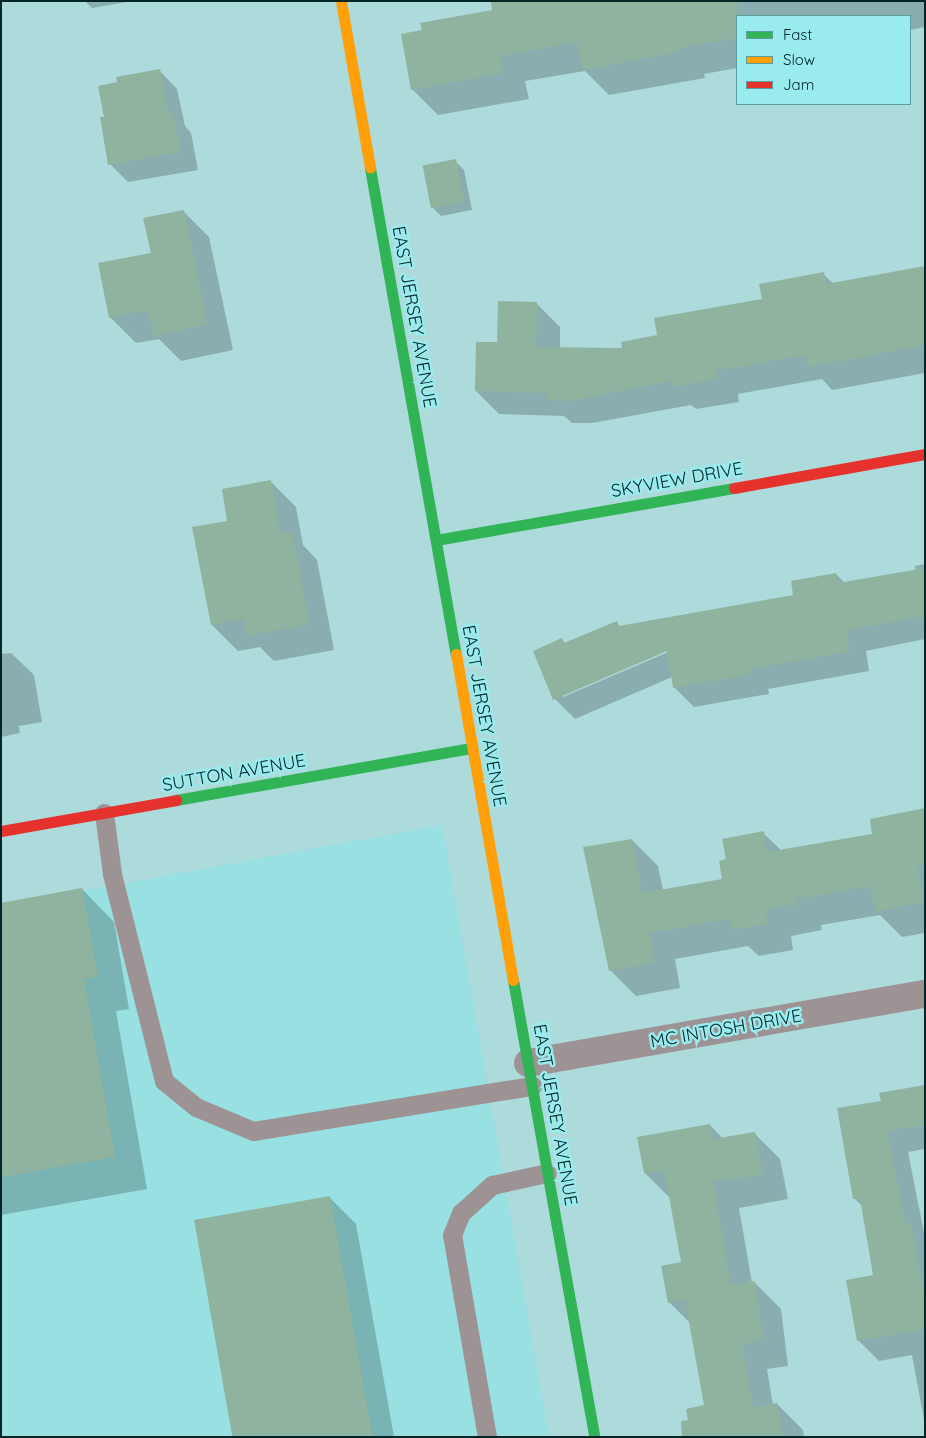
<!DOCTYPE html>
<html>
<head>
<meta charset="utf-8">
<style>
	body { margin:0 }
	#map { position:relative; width:926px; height:1438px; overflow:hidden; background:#addadb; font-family:Quicksand,sans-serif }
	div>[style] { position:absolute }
	.built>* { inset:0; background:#98e0e2 }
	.shadow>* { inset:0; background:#0003 }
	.building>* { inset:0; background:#8fb39e; transform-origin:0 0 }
	.lane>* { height:19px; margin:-9.5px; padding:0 9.5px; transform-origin:9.5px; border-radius:9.5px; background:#9e9394 }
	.street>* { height:28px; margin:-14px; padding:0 14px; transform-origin:14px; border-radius:14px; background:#9e9394 }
	.fast>* { height:11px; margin:-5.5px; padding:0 5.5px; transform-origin:5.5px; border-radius:5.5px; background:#30b455 }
	.slow>* { height:11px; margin:-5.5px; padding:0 5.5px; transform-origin:5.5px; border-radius:5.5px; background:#ff9f0a }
	.jam>* { height:11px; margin:-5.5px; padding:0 5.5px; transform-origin:5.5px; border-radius:5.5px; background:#e5322d }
	span { translate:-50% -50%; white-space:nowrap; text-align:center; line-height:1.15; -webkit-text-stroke:5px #9aebee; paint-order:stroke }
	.street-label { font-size:18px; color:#022628 }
	.frame { position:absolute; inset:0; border:2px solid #022628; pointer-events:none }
	.legend { position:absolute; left:736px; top:15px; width:175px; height:90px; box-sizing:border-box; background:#9aebee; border:1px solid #5d9c9f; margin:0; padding:6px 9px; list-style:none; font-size:15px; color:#022628 }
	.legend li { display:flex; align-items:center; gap:10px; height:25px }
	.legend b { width:25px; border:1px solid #5d9c9f }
</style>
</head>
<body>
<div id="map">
	<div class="built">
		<div style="clip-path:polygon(442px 825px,549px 1437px,1px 1437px,1px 906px)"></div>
	</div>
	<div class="shadow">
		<div style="clip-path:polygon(85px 1px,133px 1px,92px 8px)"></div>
		<div style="clip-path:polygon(492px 1px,925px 1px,925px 27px,910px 30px,910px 16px,737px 16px,737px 68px,704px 74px,705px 78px,609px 95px,585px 71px,525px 81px,529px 99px,438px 115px,412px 89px,423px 31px,494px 11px)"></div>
		<div style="clip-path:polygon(159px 70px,177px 89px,185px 126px,191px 133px,198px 170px,128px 182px,110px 164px,105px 118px)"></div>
		<div style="clip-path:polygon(455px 161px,464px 170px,472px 210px,441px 216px,432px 207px)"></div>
		<div style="clip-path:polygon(183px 211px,209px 237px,233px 350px,181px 361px,159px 339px,136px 343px,110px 317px)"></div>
		<div style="clip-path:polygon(925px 268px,925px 373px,832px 390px,822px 379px,738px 394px,739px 402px,696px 409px,691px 405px,592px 423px,572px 423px,564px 416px,499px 414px,476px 391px,498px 343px,537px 304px,560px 327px,560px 348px,623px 349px,763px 300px,823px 274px,834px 284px)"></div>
		<div style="clip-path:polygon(270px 481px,296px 507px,303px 545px,317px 560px,334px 650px,274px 661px,260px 647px,238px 651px,212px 625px,229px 522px)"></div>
		<div style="clip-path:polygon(evenodd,925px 564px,925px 639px,866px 651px,869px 671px,768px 689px,769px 694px,694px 707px,674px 687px,672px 677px,575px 719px,555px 699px,562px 640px,566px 644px,617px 623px,620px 627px,795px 596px,836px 574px,845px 583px,916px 571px,915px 566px,925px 564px,672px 648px,673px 650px,563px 697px,563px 695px,672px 648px)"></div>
		<div style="clip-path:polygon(11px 653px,34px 675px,42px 722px,19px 726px,20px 733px,1px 737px,1px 654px)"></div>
		<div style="clip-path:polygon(925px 810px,925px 933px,902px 937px,880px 915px,821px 925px,822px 930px,791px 936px,793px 950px,759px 956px,748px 946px,675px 959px,680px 988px,636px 996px,610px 970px,632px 840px,658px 866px,663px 890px,723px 880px,727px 860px,763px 833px,782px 851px,874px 835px)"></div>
		<div style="clip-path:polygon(82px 889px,114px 922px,129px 1009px,116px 1011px,147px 1189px,1px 1215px,1px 904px)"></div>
		<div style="clip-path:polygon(925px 1090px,925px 1149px,908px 1152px,925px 1238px,925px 1425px,912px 1355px,879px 1361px,858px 1340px,875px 1276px,863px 1207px,854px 1198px,882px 1102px)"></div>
		<div style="clip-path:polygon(710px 1125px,723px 1139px,754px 1133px,780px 1159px,788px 1199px,739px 1208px,752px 1283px,755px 1283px,781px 1309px,788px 1366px,767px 1369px,773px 1405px,777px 1404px,803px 1430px,804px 1437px,692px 1437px,706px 1406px,691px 1324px,669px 1302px,682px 1263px,671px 1199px,645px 1173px)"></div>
		<div style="clip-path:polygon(330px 1198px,356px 1224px,394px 1437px,234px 1437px)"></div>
	</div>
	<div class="building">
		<div style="clip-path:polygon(491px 1px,737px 1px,737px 38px,679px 48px,679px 52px,582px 70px,577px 42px,500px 56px,503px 73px,411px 90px,401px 34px,422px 30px,420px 23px,492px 10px)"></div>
		<div style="clip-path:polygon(160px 69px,168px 114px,173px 113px,180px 152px,108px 165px,100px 117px,104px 117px,98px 86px,117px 82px,116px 77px)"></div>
		<div style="left:456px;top:159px;width:43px;height:34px;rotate:79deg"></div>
		<div style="clip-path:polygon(184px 210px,207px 324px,154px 336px,148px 310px,109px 318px,98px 263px,151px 253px,143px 218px)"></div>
		<div style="clip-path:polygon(925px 266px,925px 345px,808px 367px,805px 355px,715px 371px,717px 379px,672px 387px,671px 381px,568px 401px,547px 400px,548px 393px,475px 391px,476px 342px,497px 342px,498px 301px,537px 302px,536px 347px,622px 348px,621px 342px,657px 335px,654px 318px,762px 299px,759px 284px,824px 272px,826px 284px)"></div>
		<div style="clip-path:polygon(271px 480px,280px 534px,292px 532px,309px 624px,247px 636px,244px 619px,211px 625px,192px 527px,227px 521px,222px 489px)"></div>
		<div style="clip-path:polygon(925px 568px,925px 616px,846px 631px,850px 652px,749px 669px,750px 674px,673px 688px,667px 651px,553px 700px,533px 651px,562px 638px,564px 643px,617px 621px,619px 626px,793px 595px,791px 581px,836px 573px,838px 583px)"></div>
		<div style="clip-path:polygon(925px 808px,925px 864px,917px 866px,924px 902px,875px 912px,870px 886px,796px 899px,797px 904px,765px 910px,768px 924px,732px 930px,729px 919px,650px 933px,655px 963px,609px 971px,583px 847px,632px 839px,642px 893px,722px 879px,719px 861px,726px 859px,722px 839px,764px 831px,767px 852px,872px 834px,870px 819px)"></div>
		<div style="clip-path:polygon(82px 888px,98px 977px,84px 979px,115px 1157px,1px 1177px,1px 903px)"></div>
		<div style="clip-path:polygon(925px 1085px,925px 1125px,887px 1131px,905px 1224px,911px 1223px,925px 1299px,925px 1329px,857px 1341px,846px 1280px,873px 1275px,860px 1198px,853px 1199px,837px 1108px,881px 1101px,879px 1093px)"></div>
		<div style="clip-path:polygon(710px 1124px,713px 1139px,755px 1132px,763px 1174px,713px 1182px,731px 1286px,755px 1281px,763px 1340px,742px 1344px,753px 1408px,777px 1403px,783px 1437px,682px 1437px,681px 1421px,688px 1420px,686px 1409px,704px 1405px,685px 1300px,668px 1303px,661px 1266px,681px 1262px,664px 1169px,644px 1173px,637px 1137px)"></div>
		<div style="left:330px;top:1196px;width:245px;height:138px;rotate:80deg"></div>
	</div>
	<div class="lane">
		<div style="left:104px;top:813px;width:62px;rotate:82.5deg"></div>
		<div style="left:112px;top:874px;width:213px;rotate:75.9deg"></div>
		<div style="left:164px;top:1081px;width:41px;rotate:39.1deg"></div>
		<div style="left:196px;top:1107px;width:62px;rotate:22.8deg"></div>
		<div style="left:253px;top:1131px;width:283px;rotate:-9.2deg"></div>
		<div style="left:487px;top:1437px;width:205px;rotate:-99.8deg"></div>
		<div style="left:452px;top:1235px;width:24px;rotate:-68deg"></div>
		<div style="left:461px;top:1213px;width:42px;rotate:-42.1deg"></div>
		<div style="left:492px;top:1185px;width:56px;rotate:-12.3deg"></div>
	</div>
	<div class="street">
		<div style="left:528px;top:1063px;width:403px;rotate:-9.9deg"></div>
	</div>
	<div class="fast">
		<div style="left:370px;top:168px;width:494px;rotate:80deg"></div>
		<div style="left:436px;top:540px;width:303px;rotate:-9.9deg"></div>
		<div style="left:176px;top:800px;width:301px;rotate:-10deg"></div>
		<div style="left:513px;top:980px;width:464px;rotate:79.9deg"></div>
	</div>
	<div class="slow">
		<div style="left:341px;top:1px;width:169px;rotate:80.1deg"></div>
		<div style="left:456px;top:654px;width:331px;rotate:80.1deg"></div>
	</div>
	<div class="jam">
		<div style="left:734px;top:488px;width:194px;rotate:-10.1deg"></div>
		<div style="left:1px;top:831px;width:178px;rotate:-10deg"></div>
	</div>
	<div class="street-label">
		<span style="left:414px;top:317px;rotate:80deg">EAST JERSEY AVENUE</span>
		<span style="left:677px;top:480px;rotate:-10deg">SKYVIEW DRIVE</span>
		<span style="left:484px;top:716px;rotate:80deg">EAST JERSEY AVENUE</span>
		<span style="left:234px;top:773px;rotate:-10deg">SUTTON AVENUE</span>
		<span style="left:726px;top:1029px;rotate:-10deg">MC INTOSH DRIVE</span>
		<span style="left:555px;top:1115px;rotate:80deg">EAST JERSEY AVENUE</span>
	</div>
	<div class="frame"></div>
	<ul class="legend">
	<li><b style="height:6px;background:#30b455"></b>Fast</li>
	<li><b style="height:6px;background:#ff9f0a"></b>Slow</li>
	<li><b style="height:6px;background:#e5322d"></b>Jam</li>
	</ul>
</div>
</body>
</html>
